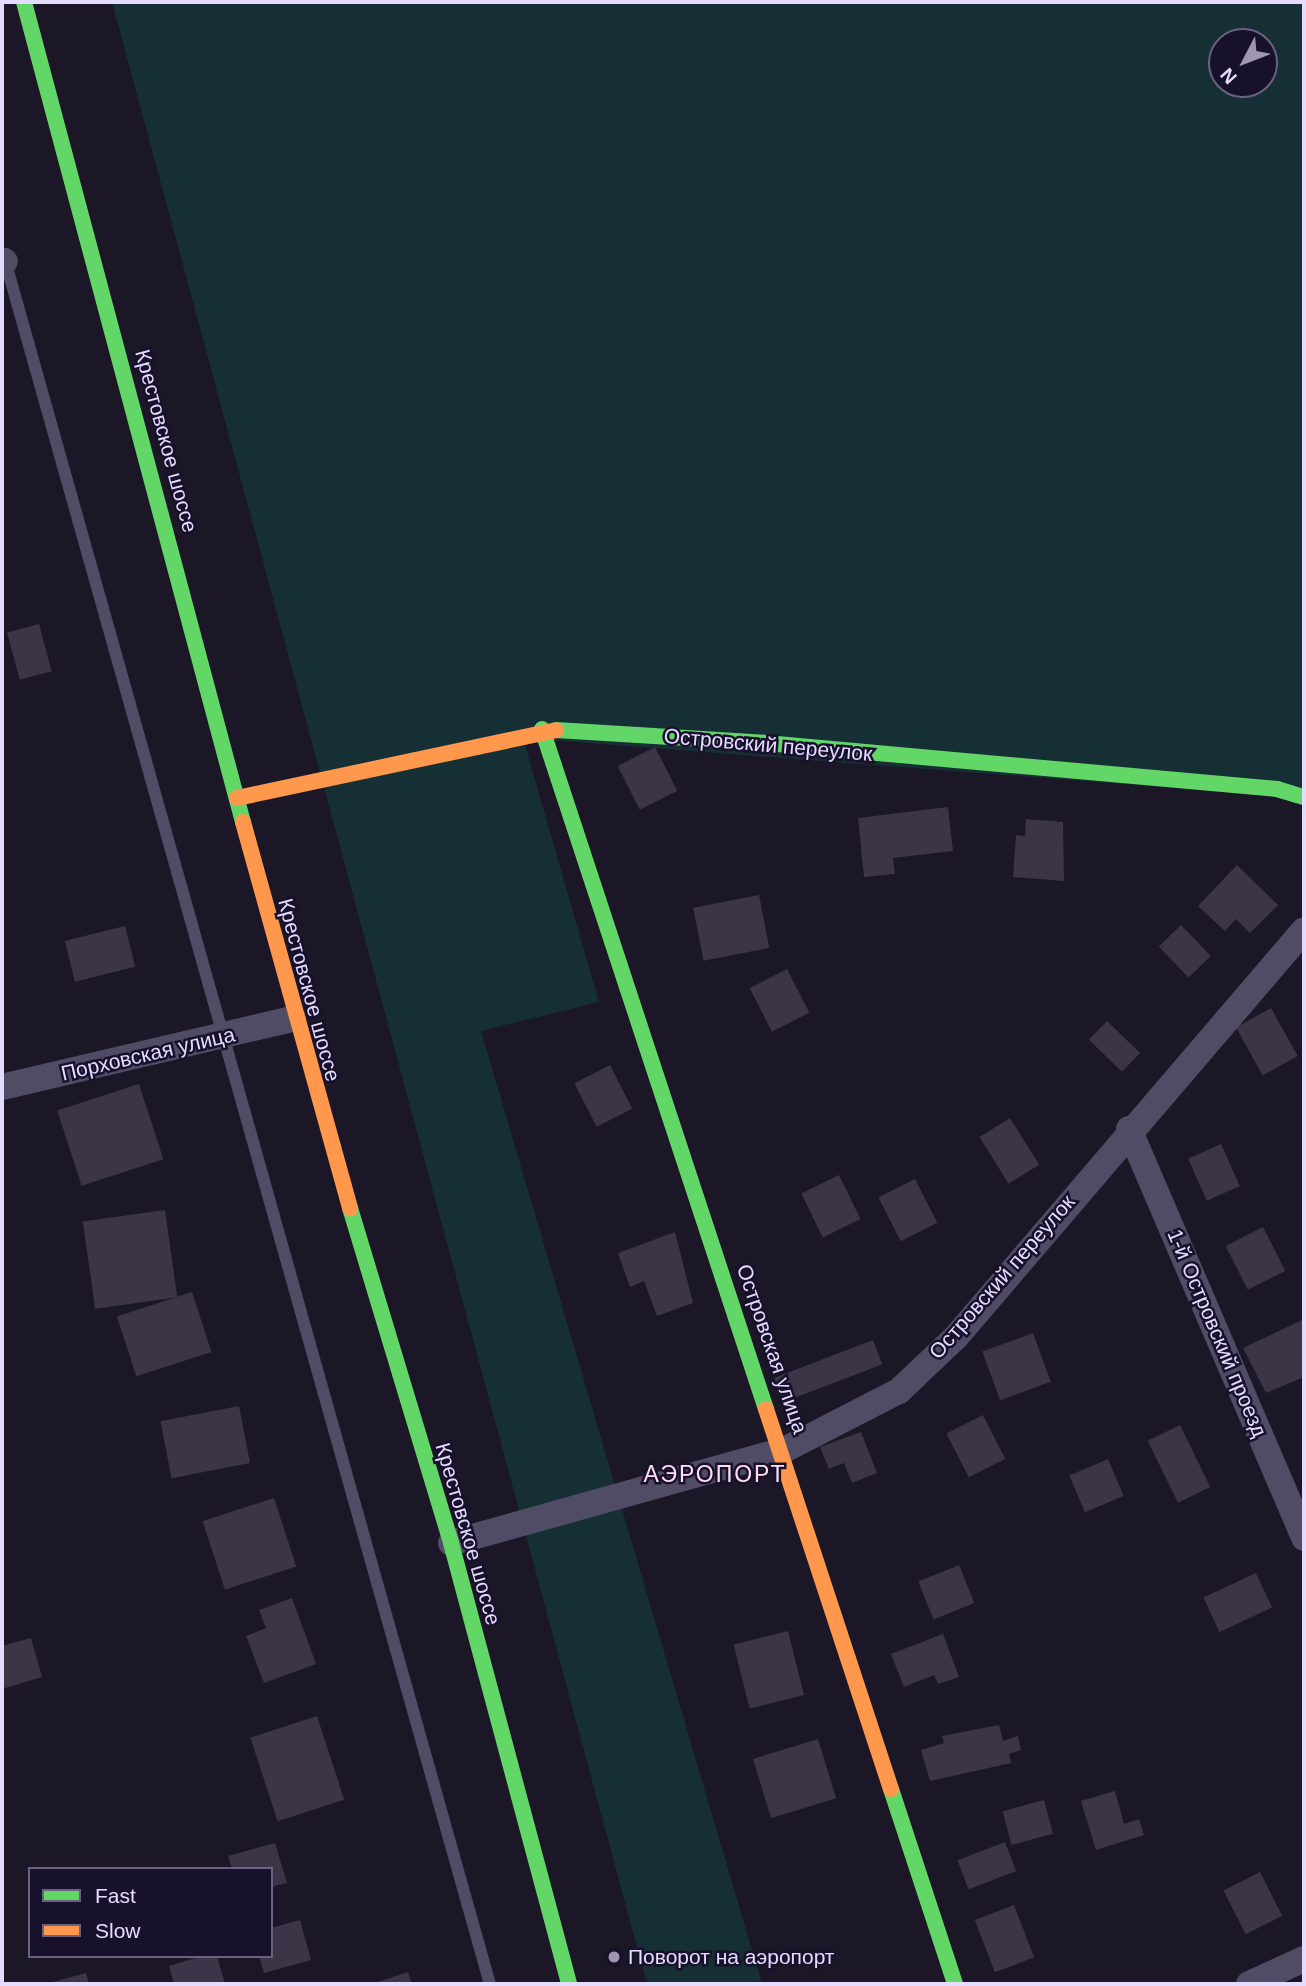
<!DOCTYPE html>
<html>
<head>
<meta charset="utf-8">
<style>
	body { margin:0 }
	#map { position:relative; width:1306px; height:1986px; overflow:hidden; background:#1b1726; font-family:Helvetica,sans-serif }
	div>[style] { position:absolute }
	.green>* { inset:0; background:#152f34 }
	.building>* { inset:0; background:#3b3547; transform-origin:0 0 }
	.lane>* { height:12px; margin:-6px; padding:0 6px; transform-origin:6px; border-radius:6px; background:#514c66 }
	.street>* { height:26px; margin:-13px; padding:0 13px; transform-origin:13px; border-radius:13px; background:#514c66 }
	.fast>* { height:16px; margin:-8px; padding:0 8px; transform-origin:8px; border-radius:8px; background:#63d668 }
	.slow>* { height:16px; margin:-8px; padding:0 8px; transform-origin:8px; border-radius:8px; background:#ff974d }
	.dots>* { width:19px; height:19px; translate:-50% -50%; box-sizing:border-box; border:4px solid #18112c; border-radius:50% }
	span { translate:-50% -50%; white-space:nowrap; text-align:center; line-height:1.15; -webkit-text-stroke:5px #18112c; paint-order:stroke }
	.street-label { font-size:21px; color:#e4dbff }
	.poi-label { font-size:21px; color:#e4dbff }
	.left { translate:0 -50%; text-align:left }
	.neighbourhood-label { font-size:23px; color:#ffddef; letter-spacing:2px }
	.frame { position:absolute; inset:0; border:4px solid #e4dbff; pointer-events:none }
	.legend { position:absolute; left:28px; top:1867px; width:245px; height:91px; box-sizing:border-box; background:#18112c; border:2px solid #6a6280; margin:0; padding:9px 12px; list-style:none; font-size:21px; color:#e4dbff }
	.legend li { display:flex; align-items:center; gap:14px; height:35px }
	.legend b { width:35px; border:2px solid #6a6280 }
	.north { position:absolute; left:1208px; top:28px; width:70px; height:70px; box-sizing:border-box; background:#18112c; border:2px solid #6a6280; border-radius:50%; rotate:228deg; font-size:19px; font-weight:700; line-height:28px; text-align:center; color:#e4dbff }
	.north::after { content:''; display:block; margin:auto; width:24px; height:32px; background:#9e96b3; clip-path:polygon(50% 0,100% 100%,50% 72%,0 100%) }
</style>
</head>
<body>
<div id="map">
	<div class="green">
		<div style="clip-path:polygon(evenodd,112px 2px,1304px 2px,1304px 798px,523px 738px,599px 1002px,481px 1031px,762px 1984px,647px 1984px,112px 2px,1222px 42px,1264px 42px,1264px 84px,1222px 84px,1222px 42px)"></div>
	</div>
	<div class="building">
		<div style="left:39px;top:624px;width:49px;height:33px;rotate:75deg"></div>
		<div style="left:655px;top:747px;width:49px;height:42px;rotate:63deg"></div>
		<div style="clip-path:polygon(948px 807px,953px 851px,893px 858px,895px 874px,864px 877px,858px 818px)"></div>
		<div style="clip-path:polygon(1026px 819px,1063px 822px,1064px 881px,1013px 877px,1016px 835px,1025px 836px)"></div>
		<div style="clip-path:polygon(1237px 865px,1278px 905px,1250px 933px,1236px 919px,1225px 931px,1198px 906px)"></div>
		<div style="left:759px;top:895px;width:54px;height:67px;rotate:79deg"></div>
		<div style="left:1181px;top:925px;width:43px;height:31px;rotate:46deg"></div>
		<div style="left:125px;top:926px;width:42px;height:62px;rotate:76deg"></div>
		<div style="left:787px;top:969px;width:49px;height:42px;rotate:63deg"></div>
		<div style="left:1271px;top:1008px;width:55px;height:40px;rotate:61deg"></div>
		<div style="left:1107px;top:1021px;width:46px;height:26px;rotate:44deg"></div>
		<div style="left:610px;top:1065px;width:49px;height:40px;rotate:63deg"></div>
		<div style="left:139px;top:1084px;width:79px;height:86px;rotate:72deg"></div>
		<div style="left:1010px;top:1118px;width:55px;height:36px;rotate:58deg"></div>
		<div style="left:1221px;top:1144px;width:46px;height:36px;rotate:66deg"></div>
		<div style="left:839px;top:1175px;width:49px;height:42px;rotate:64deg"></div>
		<div style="left:915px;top:1179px;width:49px;height:41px;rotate:63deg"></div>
		<div style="left:165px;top:1210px;width:88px;height:83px;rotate:82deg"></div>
		<div style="left:1263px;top:1227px;width:49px;height:42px;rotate:63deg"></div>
		<div style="clip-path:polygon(675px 1232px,693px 1303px,657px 1316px,644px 1281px,630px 1287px,618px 1253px)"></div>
		<div style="left:192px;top:1292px;width:63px;height:79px;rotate:72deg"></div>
		<div style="clip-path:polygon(1302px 1320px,1304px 1377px,1266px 1393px,1243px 1348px)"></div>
		<div style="left:1033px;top:1333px;width:52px;height:54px;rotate:70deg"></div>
		<div style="left:873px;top:1340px;width:26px;height:106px;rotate:69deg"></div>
		<div style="left:239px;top:1406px;width:58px;height:80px;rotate:79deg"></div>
		<div style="left:983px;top:1415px;width:49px;height:41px;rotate:63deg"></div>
		<div style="left:1180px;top:1425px;width:69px;height:36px;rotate:64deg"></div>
		<div style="clip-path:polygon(861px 1432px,877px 1473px,852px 1483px,844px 1463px,829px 1469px,820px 1447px)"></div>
		<div style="left:1108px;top:1459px;width:40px;height:42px;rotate:67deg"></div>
		<div style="left:274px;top:1498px;width:72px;height:75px;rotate:72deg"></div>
		<div style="left:959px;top:1565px;width:41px;height:44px;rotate:68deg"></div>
		<div style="left:1256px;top:1573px;width:38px;height:58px;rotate:65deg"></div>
		<div style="clip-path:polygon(292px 1598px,316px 1664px,264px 1683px,246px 1636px,266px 1628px,259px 1610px)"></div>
		<div style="left:788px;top:1631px;width:66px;height:56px;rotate:76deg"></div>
		<div style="clip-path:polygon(943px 1634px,959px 1677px,938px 1684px,934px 1675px,904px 1687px,891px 1654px)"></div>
		<div style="clip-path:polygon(31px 1638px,42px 1677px,2px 1689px,2px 1646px)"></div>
		<div style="left:317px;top:1716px;width:88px;height:70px;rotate:72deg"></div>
		<div style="clip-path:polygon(999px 1725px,1003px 1741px,1018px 1736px,1021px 1750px,1009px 1754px,1011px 1763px,930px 1781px,921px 1750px,944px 1743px,942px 1736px)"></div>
		<div style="left:818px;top:1739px;width:62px;height:68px;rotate:73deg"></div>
		<div style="clip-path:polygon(1115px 1791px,1124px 1824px,1139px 1819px,1144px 1835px,1096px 1850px,1081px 1801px)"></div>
		<div style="left:1044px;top:1800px;width:35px;height:43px;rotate:75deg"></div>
		<div style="left:1005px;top:1842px;width:31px;height:51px;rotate:69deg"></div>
		<div style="clip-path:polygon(275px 1843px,287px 1883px,271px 1887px,271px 1869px,232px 1869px,228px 1856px)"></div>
		<div style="left:1260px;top:1872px;width:49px;height:41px;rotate:63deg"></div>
		<div style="left:1014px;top:1905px;width:56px;height:42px;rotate:69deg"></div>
		<div style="clip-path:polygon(300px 1920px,311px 1960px,264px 1973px,259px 1956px,271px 1956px,271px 1928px)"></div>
		<div style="clip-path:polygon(202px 1956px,217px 1956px,225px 1984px,174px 1984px,169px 1966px)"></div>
		<div style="clip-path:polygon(408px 1972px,412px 1984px,372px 1984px)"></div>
		<div style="clip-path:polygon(86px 1973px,89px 1984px,49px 1984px,49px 1983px)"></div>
	</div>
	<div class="lane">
		<div style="left:5px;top:260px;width:1791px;rotate:74.29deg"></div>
	</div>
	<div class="street">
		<div style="left:2px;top:262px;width:3px;rotate:-18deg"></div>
		<div style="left:2px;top:1087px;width:299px;rotate:-13.2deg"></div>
		<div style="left:1129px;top:1129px;width:445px;rotate:66.8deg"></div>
		<div style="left:451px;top:1543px;width:346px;rotate:-15.6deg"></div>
		<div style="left:784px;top:1450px;width:129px;rotate:-27.2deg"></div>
		<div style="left:899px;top:1391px;width:79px;rotate:-43.5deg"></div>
		<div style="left:956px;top:1337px;width:535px;rotate:-49.47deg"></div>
		<div style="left:1249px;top:1984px;width:60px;rotate:-24.4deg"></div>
	</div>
	<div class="fast">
		<div style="left:24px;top:2px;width:849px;rotate:75.05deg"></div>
		<div style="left:542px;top:729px;width:716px;rotate:71.77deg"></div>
		<div style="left:556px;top:730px;width:210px;rotate:3.5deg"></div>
		<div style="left:766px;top:743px;width:513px;rotate:5.14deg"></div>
		<div style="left:1277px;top:789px;width:28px;rotate:17deg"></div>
		<div style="left:350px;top:1208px;width:350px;rotate:73.2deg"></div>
		<div style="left:451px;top:1543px;width:457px;rotate:75deg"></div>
		<div style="left:891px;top:1789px;width:205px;rotate:71.8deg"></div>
	</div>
	<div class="slow">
		<div style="left:237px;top:798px;width:326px;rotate:-12deg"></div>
		<div style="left:243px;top:822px;width:401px;rotate:74.5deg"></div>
		<div style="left:766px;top:1409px;width:400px;rotate:71.8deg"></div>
	</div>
	<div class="dots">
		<div style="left:614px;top:1957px;background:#9e96b3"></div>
	</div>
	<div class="street-label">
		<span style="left:166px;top:441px;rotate:75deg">Крестовское шоссе</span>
		<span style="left:768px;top:745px;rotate:5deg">Островский переулок</span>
		<span style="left:309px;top:990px;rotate:75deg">Крестовское шоссе</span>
		<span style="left:148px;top:1054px;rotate:-13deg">Порховская улица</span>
		<span style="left:1002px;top:1277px;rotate:-49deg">Островский переулок</span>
		<span style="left:1217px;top:1333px;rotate:67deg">1-й Островский проезд</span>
		<span style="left:772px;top:1349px;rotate:71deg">Островская улица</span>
		<span style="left:468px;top:1534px;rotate:74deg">Крестовское шоссе</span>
	</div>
	<div class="poi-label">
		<span class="left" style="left:628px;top:1957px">Поворот на аэропорт</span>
	</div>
	<div class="neighbourhood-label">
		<span style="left:715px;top:1474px">АЭРОПОРТ</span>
	</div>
	<div class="frame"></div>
	<ul class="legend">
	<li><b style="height:9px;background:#63d668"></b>Fast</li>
	<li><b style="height:9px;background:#ff974d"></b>Slow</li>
	</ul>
	<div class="north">N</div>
</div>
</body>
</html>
